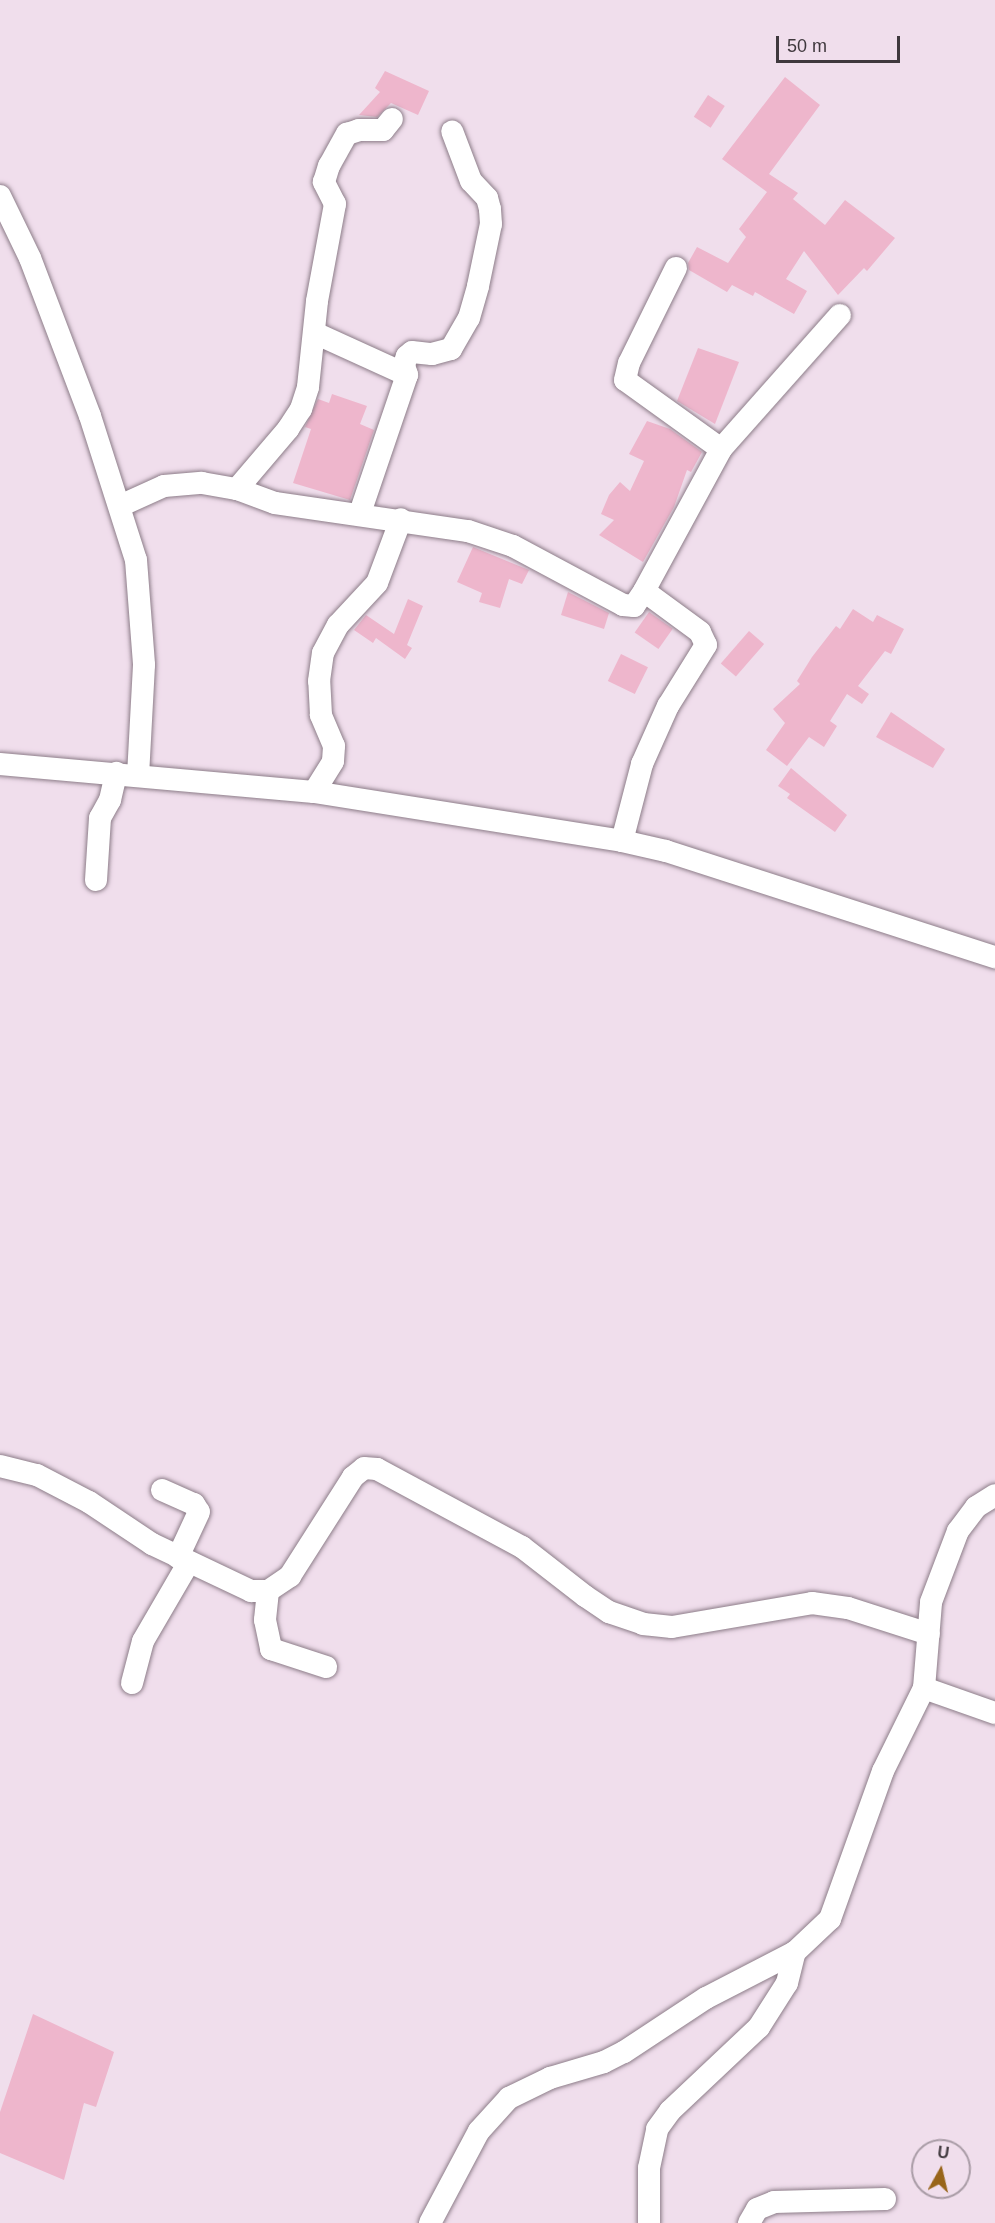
<!DOCTYPE html>
<html>
<head>
<meta charset="utf-8">
<style>
	body { margin:0 }
	#map { position:relative; width:995px; height:2223px; overflow:hidden; background:#f0deec; font-family:Helvetica,sans-serif }
	div>[style] { position:absolute }
	.building>* { inset:0; background:#eeb6cc; transform-origin:0 0 }
	.roads { filter:drop-shadow(0 0 2px #8d7d89) drop-shadow(0 0 2px #8d7d89) }
	.minor>* { height:22px; margin:-11px; padding:0 11px; transform-origin:11px; border-radius:11px; background:#fff }
	span { translate:-50% -50%; white-space:nowrap; text-align:center; line-height:1.15; -webkit-text-stroke:4.5px #f0deec; paint-order:stroke }
	.north { position:absolute; left:911px; top:2139px; width:60px; height:60px; box-sizing:border-box; background:#f0deec; border:2px solid #a99ca6; border-radius:50%; rotate:8deg; font-size:16px; font-weight:700; line-height:24px; text-align:center; color:#3f383d }
	.north::after { content:''; display:block; margin:auto; width:21px; height:27px; background:#98651a; clip-path:polygon(50% 0,100% 100%,50% 72%,0 100%) }
	.scale { position:absolute; left:776px; top:36px; width:124px; height:27px; box-sizing:border-box; border:3px solid #3f383d; border-top:0; padding-left:8px; font-size:18px; line-height:21px; white-space:nowrap; color:#3f383d; -webkit-text-stroke:4px #f0deec; paint-order:stroke }
</style>
</head>
<body>
<div id="map">
	<div class="building">
		<div style="clip-path:polygon(385px 71px,429px 91px,418px 115px,391px 103px,377px 117px,359px 115px,380px 92px,375px 88px)"></div>
		<div style="clip-path:polygon(785px 77px,820px 105px,769px 174px,798px 193px,793px 199px,825px 225px,845px 200px,895px 238px,867px 271px,864px 268px,838px 295px,804px 251px,786px 279px,807px 291px,794px 314px,755px 292px,753px 296px,732px 285px,727px 292px,689px 270px,688px 263px,697px 247px,728px 263px,746px 237px,739px 229px,767px 192px,722px 159px)"></div>
		<div style="left:708px;top:95px;width:20px;height:26px;rotate:33deg"></div>
		<div style="clip-path:polygon(698px 348px,739px 362px,715px 424px,677px 401px)"></div>
		<div style="clip-path:polygon(332px 394px,367px 406px,360px 424px,374px 430px,350px 500px,293px 483px,311px 429px,305px 427px,318px 399px,329px 403px)"></div>
		<div style="clip-path:polygon(647px 421px,670px 429px,702px 452px,691px 472px,687px 470px,674px 507px,643px 562px,599px 535px,614px 520px,601px 514px,609px 495px,620px 482px,630px 491px,644px 461px,629px 454px)"></div>
		<div style="clip-path:polygon(473px 547px,529px 570px,522px 584px,509px 579px,500px 608px,479px 602px,482px 593px,457px 582px)"></div>
		<div style="clip-path:polygon(568px 592px,609px 613px,604px 629px,561px 615px)"></div>
		<div style="clip-path:polygon(408px 599px,423px 606px,407px 645px,412px 648px,405px 659px,376px 638px,373px 643px,354px 630px,366px 615px,394px 634px)"></div>
		<div style="clip-path:polygon(853px 609px,873px 622px,877px 615px,904px 629px,891px 654px,885px 651px,858px 686px,869px 694px,862px 704px,847px 694px,830px 721px,837px 726px,824px 747px,809px 737px,787px 766px,766px 750px,785px 723px,773px 709px,800px 684px,797px 681px,812px 657px,836px 626px,840px 629px)"></div>
		<div style="left:649px;top:612px;width:29px;height:25px;rotate:35deg"></div>
		<div style="left:749px;top:631px;width:20px;height:43px;rotate:41deg"></div>
		<div style="left:621px;top:654px;width:30px;height:30px;rotate:26deg"></div>
		<div style="clip-path:polygon(891px 712px,945px 749px,933px 768px,876px 737px)"></div>
		<div style="clip-path:polygon(791px 768px,847px 815px,835px 832px,787px 798px,790px 794px,778px 786px)"></div>
		<div style="clip-path:polygon(33px 2014px,114px 2052px,96px 2107px,84px 2103px,64px 2180px,0 2153px,0 2112px)"></div>
	</div>
	<div class="roads">
		<div class="minor">
			<div style="left:0;top:196px;width:69px;rotate:64.2deg"></div>
			<div style="left:30px;top:258px;width:169px;rotate:69.2deg"></div>
			<div style="left:90px;top:416px;width:151px;rotate:72.3deg"></div>
			<div style="left:136px;top:560px;width:105px;rotate:85.6deg"></div>
			<div style="left:144px;top:665px;width:111px;rotate:93.1deg"></div>
			<div style="left:315px;top:333px;width:101px;rotate:24.5deg"></div>
			<div style="left:721px;top:449px;width:179px;rotate:-48.4deg"></div>
			<div style="left:237px;top:489px;width:79px;rotate:-49.6deg"></div>
			<div style="left:288px;top:429px;width:24px;rotate:-57deg"></div>
			<div style="left:301px;top:409px;width:23px;rotate:-72deg"></div>
			<div style="left:308px;top:387px;width:86px;rotate:-84deg"></div>
			<div style="left:317px;top:301px;width:99px;rotate:-79.5deg"></div>
			<div style="left:335px;top:204px;width:25px;rotate:-117deg"></div>
			<div style="left:324px;top:182px;width:17px;rotate:-73deg"></div>
			<div style="left:329px;top:166px;width:37px;rotate:-61deg"></div>
			<div style="left:347px;top:134px;width:13px;rotate:-18deg"></div>
			<div style="left:359px;top:130px;width:24px"></div>
			<div style="left:383px;top:130px;width:14px;rotate:-51deg"></div>
			<div style="left:122px;top:505px;width:46px;rotate:-24.3deg"></div>
			<div style="left:164px;top:486px;width:38px;rotate:-5deg"></div>
			<div style="left:202px;top:483px;width:36px;rotate:10deg"></div>
			<div style="left:237px;top:489px;width:40px;rotate:20.2deg"></div>
			<div style="left:275px;top:503px;width:195px;rotate:8.3deg"></div>
			<div style="left:468px;top:531px;width:47px;rotate:18.4deg"></div>
			<div style="left:513px;top:546px;width:125px;rotate:28.2deg"></div>
			<div style="left:623px;top:605px;width:11px;rotate:5deg"></div>
			<div style="left:634px;top:606px;width:18px;rotate:-56deg"></div>
			<div style="left:360px;top:513px;width:146px;rotate:-71.2deg"></div>
			<div style="left:407px;top:375px;width:10px;rotate:-107deg"></div>
			<div style="left:404px;top:365px;width:9px;rotate:-72deg"></div>
			<div style="left:407px;top:356px;width:6px;rotate:-39deg"></div>
			<div style="left:412px;top:352px;width:20px;rotate:6deg"></div>
			<div style="left:432px;top:354px;width:20px;rotate:-15deg"></div>
			<div style="left:451px;top:349px;width:36px;rotate:-60deg"></div>
			<div style="left:469px;top:318px;width:33px;rotate:-74deg"></div>
			<div style="left:478px;top:286px;width:63px;rotate:-78.2deg"></div>
			<div style="left:491px;top:224px;width:15px;rotate:-94deg"></div>
			<div style="left:490px;top:209px;width:11px;rotate:-105deg"></div>
			<div style="left:487px;top:198px;width:23px;rotate:-133deg"></div>
			<div style="left:471px;top:181px;width:53px;rotate:-110.8deg"></div>
			<div style="left:0;top:764px;width:315px;rotate:5.1deg"></div>
			<div style="left:314px;top:792px;width:312px;rotate:9deg"></div>
			<div style="left:622px;top:841px;width:45px;rotate:12.8deg"></div>
			<div style="left:666px;top:851px;width:346px;rotate:17.9deg"></div>
			<div style="left:314px;top:792px;width:36px;rotate:-58deg"></div>
			<div style="left:333px;top:761px;width:15px;rotate:-86deg"></div>
			<div style="left:334px;top:746px;width:34px;rotate:-113deg"></div>
			<div style="left:321px;top:715px;width:34px;rotate:-93deg"></div>
			<div style="left:319px;top:681px;width:28px;rotate:-82deg"></div>
			<div style="left:323px;top:653px;width:32px;rotate:-62deg"></div>
			<div style="left:338px;top:625px;width:57px;rotate:-47.1deg"></div>
			<div style="left:377px;top:583px;width:68px;rotate:-69.4deg"></div>
			<div style="left:622px;top:841px;width:80px;rotate:-75.4deg"></div>
			<div style="left:642px;top:764px;width:64px;rotate:-65.9deg"></div>
			<div style="left:668px;top:706px;width:72px;rotate:-58.1deg"></div>
			<div style="left:706px;top:645px;width:14px;rotate:-115deg"></div>
			<div style="left:700px;top:632px;width:69px;rotate:-143.8deg"></div>
			<div style="left:644px;top:591px;width:162px;rotate:-61.5deg"></div>
			<div style="left:721px;top:449px;width:118px;rotate:-144.3deg"></div>
			<div style="left:625px;top:380px;width:17px;rotate:-77deg"></div>
			<div style="left:629px;top:363px;width:106px;rotate:-63.7deg"></div>
			<div style="left:96px;top:880px;width:62px;rotate:-86.3deg"></div>
			<div style="left:100px;top:818px;width:21px;rotate:-61deg"></div>
			<div style="left:110px;top:800px;width:28px;rotate:-77deg"></div>
			<div style="left:0;top:1466px;width:38px;rotate:14deg"></div>
			<div style="left:37px;top:1475px;width:59px;rotate:27.4deg"></div>
			<div style="left:89px;top:1502px;width:76px;rotate:33.7deg"></div>
			<div style="left:152px;top:1544px;width:110px;rotate:25.4deg"></div>
			<div style="left:251px;top:1591px;width:17px"></div>
			<div style="left:268px;top:1591px;width:27px;rotate:-34deg"></div>
			<div style="left:290px;top:1576px;width:117px;rotate:-57.5deg"></div>
			<div style="left:353px;top:1477px;width:14px;rotate:-39deg"></div>
			<div style="left:364px;top:1468px;width:13px;rotate:4deg"></div>
			<div style="left:377px;top:1469px;width:165px;rotate:28.3deg"></div>
			<div style="left:522px;top:1547px;width:80px;rotate:37.9deg"></div>
			<div style="left:585px;top:1596px;width:29px;rotate:34deg"></div>
			<div style="left:609px;top:1612px;width:36px;rotate:19deg"></div>
			<div style="left:643px;top:1624px;width:29px;rotate:6deg"></div>
			<div style="left:672px;top:1627px;width:142px;rotate:-9.7deg"></div>
			<div style="left:812px;top:1603px;width:36px;rotate:8deg"></div>
			<div style="left:848px;top:1608px;width:85px;rotate:17.8deg"></div>
			<div style="left:162px;top:1490px;width:35px;rotate:24deg"></div>
			<div style="left:194px;top:1504px;width:9px;rotate:58deg"></div>
			<div style="left:199px;top:1512px;width:50px;rotate:115deg"></div>
			<div style="left:268px;top:1591px;width:29px;rotate:96deg"></div>
			<div style="left:265px;top:1620px;width:30px;rotate:78deg"></div>
			<div style="left:271px;top:1649px;width:58px;rotate:18.1deg"></div>
			<div style="left:132px;top:1683px;width:43px;rotate:-75.3deg"></div>
			<div style="left:143px;top:1641px;width:91px;rotate:-59.8deg"></div>
			<div style="left:924px;top:1688px;width:75px;rotate:19.4deg"></div>
			<div style="left:430px;top:2223px;width:104px;rotate:-62deg"></div>
			<div style="left:479px;top:2131px;width:45px;rotate:-47.7deg"></div>
			<div style="left:509px;top:2098px;width:46px;rotate:-26deg"></div>
			<div style="left:550px;top:2078px;width:56px;rotate:-16.5deg"></div>
			<div style="left:604px;top:2062px;width:22px;rotate:-27deg"></div>
			<div style="left:624px;top:2052px;width:98px;rotate:-33.4deg"></div>
			<div style="left:706px;top:1998px;width:100px;rotate:-27.3deg"></div>
			<div style="left:795px;top:1952px;width:48px;rotate:-43.3deg"></div>
			<div style="left:830px;top:1919px;width:157px;rotate:-70.3deg"></div>
			<div style="left:883px;top:1771px;width:93px;rotate:-63.7deg"></div>
			<div style="left:924px;top:1688px;width:86px;rotate:-85.3deg"></div>
			<div style="left:931px;top:1602px;width:76px;rotate:-69.2deg"></div>
			<div style="left:958px;top:1531px;width:30px;rotate:-53deg"></div>
			<div style="left:976px;top:1507px;width:22px;rotate:-32deg"></div>
			<div style="left:649px;top:2223px;width:55px;rotate:-90deg"></div>
			<div style="left:649px;top:2168px;width:40px;rotate:-78deg"></div>
			<div style="left:657px;top:2129px;width:22px;rotate:-54deg"></div>
			<div style="left:670px;top:2111px;width:122px;rotate:-43.3deg"></div>
			<div style="left:759px;top:2027px;width:52px;rotate:-57.5deg"></div>
			<div style="left:787px;top:1983px;width:32px;rotate:-76deg"></div>
			<div style="left:749px;top:2223px;width:16px;rotate:-60deg"></div>
			<div style="left:757px;top:2209px;width:18px;rotate:-22deg"></div>
			<div style="left:774px;top:2202px;width:111px;rotate:-1.5deg"></div>
		</div>
	</div>
	<div class="north">U</div>
	<div class="scale">50 m</div>
</div>
</body>
</html>
